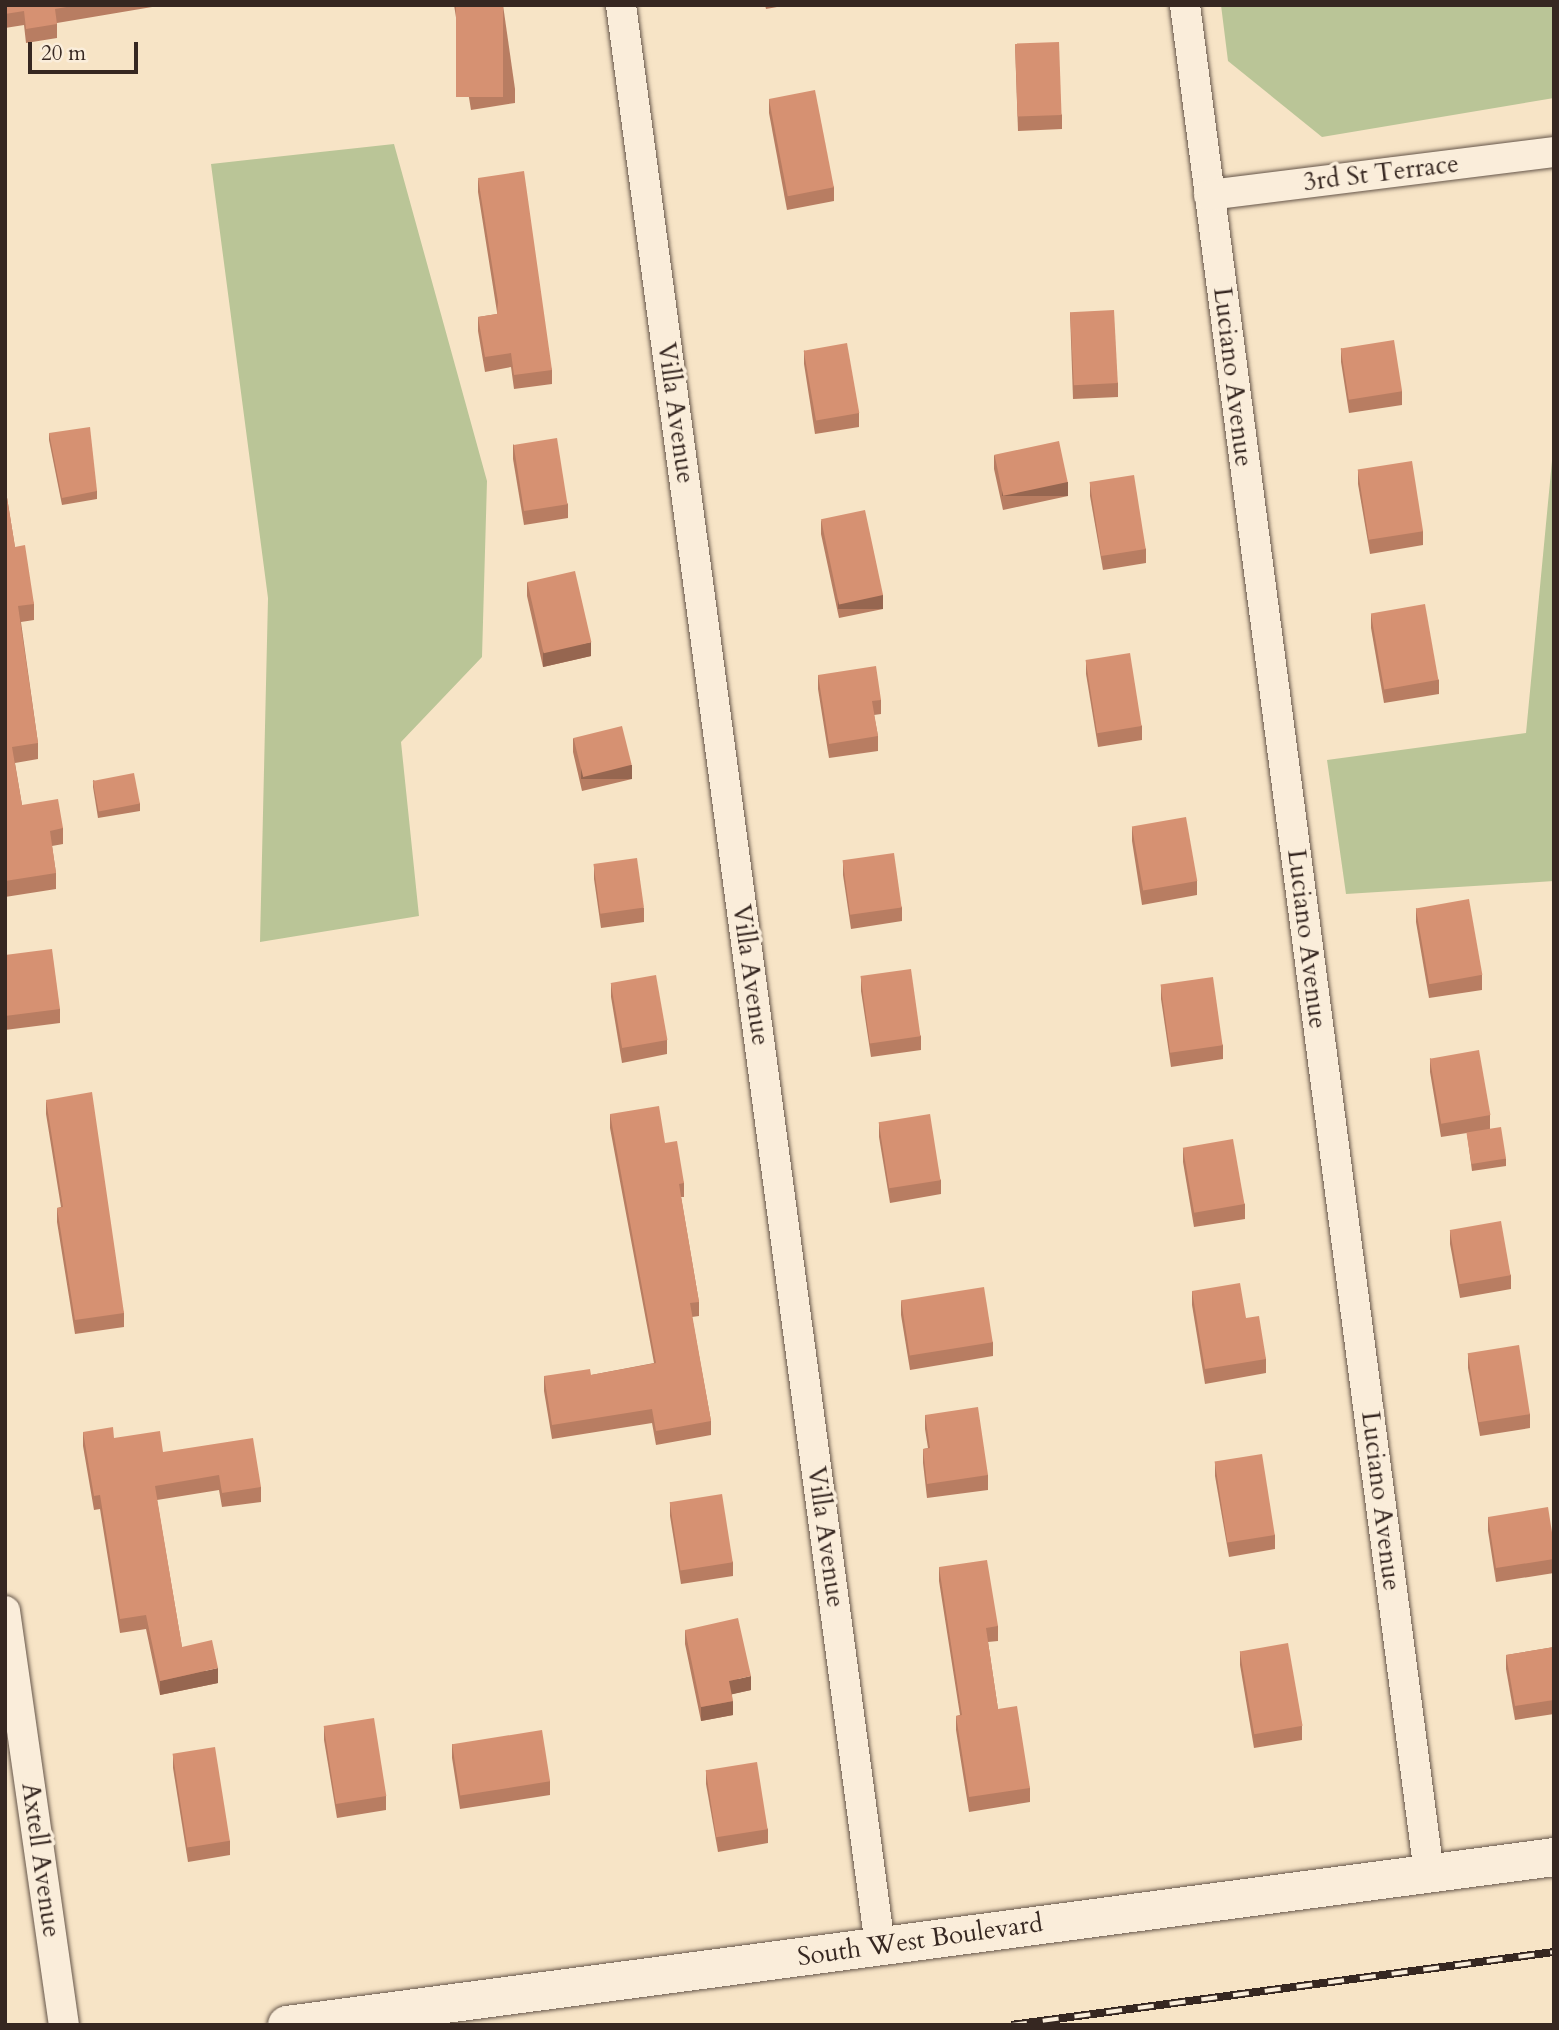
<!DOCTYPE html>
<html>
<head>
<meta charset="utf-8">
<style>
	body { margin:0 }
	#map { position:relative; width:1559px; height:2030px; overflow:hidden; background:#f7e4c6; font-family:Cardo,serif }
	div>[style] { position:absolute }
	.green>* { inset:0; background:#bac597 }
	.roads { filter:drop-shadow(0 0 2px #66564a) drop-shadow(0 0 2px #66564a) }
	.street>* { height:30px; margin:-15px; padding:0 15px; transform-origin:15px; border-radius:15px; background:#faedda }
	.secondary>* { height:38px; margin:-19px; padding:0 19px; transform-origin:19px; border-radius:19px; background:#faedda }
	.rail>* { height:8px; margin-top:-4px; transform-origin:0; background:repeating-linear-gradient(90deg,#faedda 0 16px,#362721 0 32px); box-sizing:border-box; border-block:2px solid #362721 }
	.wall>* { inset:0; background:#b87d62 }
	.shaded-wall>* { inset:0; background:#966650; transform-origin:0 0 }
	.building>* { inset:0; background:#d69172; transform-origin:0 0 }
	span { translate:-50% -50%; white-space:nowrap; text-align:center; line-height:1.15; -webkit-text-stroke:7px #faedda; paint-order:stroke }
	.street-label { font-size:26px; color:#362721 }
	.frame { position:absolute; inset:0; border:7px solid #362721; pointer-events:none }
	.scale { position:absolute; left:28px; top:42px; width:110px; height:32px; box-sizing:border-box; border:4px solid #362721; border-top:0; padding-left:9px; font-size:21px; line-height:24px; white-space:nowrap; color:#362721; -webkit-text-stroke:5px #faedda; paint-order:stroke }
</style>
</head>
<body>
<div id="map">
	<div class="green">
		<div style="clip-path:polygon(1221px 5px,1554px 5px,1554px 98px,1322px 137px,1228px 61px)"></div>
		<div style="clip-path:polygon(394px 144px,487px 481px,482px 657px,401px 742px,419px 916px,260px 942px,268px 598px,211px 164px)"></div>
		<div style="clip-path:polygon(1554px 440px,1554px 881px,1346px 894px,1327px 760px,1526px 733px)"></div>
	</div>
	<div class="roads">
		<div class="street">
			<div style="left:621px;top:5px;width:1957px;rotate:82.4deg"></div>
			<div style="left:1185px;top:5px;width:1884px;rotate:82.56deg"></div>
			<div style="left:1209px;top:195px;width:348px;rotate:-7.1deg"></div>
			<div style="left:5px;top:1611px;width:418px;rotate:81.9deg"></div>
		</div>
		<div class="secondary">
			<div style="left:287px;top:2025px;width:1278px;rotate:-7.55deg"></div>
		</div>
	</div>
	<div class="rail">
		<div style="left:1011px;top:2025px;width:548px;rotate:-7.66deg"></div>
	</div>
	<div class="wall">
		<div style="clip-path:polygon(5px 5px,164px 5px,57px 23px,57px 38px,26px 43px,24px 25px,5px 28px)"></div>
		<div style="clip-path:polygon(454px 5px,503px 5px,515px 89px,515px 103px,471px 110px)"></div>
		<div style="clip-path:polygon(765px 5px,788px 5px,766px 9px)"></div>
		<div style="clip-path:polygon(1015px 44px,1062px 115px,1062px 129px,1018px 131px)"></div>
		<div style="clip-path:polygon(769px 99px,834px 187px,834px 201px,787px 210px,769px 113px)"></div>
		<div style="clip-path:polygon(478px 178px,552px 370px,552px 384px,514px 389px,511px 367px,485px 372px,478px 331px,478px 317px,497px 314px,497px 312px,478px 192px)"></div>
		<div style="clip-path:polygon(1070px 312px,1118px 383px,1118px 397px,1073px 399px)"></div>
		<div style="clip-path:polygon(1341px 348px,1402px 391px,1402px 405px,1349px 413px,1341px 362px)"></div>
		<div style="clip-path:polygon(804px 350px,859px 413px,859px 427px,815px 434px,804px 364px)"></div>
		<div style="clip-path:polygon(49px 433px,97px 491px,97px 499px,62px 505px,49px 440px)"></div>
		<div style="clip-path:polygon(513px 444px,568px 504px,568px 518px,524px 525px,513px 459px)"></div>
		<div style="clip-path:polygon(994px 455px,1068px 496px,1003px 510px,994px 469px)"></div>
		<div style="clip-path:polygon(1358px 470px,1423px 531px,1423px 545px,1370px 554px,1358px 484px)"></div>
		<div style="clip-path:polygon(1090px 482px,1146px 549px,1146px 563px,1103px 570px,1090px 496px)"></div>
		<div style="clip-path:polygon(5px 485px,15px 547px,34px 604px,34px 620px,21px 622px,38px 743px,38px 759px,15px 763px,22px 805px,63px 828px,63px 844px,52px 846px,56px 873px,56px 889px,5px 897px)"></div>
		<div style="clip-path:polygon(821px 520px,883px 609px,839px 618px,821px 534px)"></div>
		<div style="clip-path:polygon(527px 582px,591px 656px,543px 667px,527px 596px)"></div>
		<div style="clip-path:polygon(1371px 614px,1439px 680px,1439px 694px,1384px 703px,1371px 628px)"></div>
		<div style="clip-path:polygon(1086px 660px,1142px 726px,1142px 740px,1098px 747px,1086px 674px)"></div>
		<div style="clip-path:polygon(818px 675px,881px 700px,881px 714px,874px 715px,878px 736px,878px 751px,829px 758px,818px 689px)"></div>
		<div style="clip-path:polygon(573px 738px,632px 779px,582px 791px,573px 752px)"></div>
		<div style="clip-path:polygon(93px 780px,140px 803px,140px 811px,98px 818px,93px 787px)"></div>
		<div style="clip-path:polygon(1132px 827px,1197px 881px,1197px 895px,1142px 905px,1132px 841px)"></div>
		<div style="clip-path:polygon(843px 861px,902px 907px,902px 921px,851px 929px,843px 875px)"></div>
		<div style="clip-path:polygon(594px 865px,644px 908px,644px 922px,601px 928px,594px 879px)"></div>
		<div style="clip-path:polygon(1416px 908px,1482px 975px,1482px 990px,1429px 998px,1416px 922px)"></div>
		<div style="clip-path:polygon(5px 955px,60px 1009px,60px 1023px,5px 1030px)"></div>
		<div style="clip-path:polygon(861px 977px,921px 1036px,921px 1050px,871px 1057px,861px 991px)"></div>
		<div style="clip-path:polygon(611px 983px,667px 1040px,667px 1054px,622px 1063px,611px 997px)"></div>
		<div style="clip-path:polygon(1161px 985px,1223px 1045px,1223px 1059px,1171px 1067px,1161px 999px)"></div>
		<div style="clip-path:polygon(1430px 1058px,1490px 1115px,1490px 1129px,1506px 1159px,1506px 1166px,1472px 1171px,1467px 1133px,1441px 1137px,1430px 1072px)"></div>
		<div style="clip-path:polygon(46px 1100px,124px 1313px,124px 1327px,75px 1334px,57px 1222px,57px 1208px,61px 1207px,46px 1114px)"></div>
		<div style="clip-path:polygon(610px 1114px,665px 1143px,684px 1183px,684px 1197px,681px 1197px,699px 1302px,699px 1316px,692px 1317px,711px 1421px,711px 1435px,656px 1445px,652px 1423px,552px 1439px,544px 1391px,544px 1376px,591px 1375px,654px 1363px,610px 1128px)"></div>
		<div style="clip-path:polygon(879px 1123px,941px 1180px,941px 1194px,890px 1203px,879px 1137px)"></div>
		<div style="clip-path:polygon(1183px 1148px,1245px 1204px,1245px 1219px,1194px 1227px,1183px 1162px)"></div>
		<div style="clip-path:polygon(1450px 1230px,1511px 1275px,1511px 1289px,1460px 1298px,1450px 1244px)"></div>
		<div style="clip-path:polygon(1192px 1291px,1246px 1318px,1266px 1359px,1266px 1373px,1205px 1384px,1192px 1305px)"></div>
		<div style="clip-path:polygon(901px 1301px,993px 1342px,993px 1356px,910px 1370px,901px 1315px)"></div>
		<div style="clip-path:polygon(1468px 1354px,1530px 1414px,1530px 1428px,1480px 1436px,1468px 1368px)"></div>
		<div style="clip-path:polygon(925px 1415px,988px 1475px,988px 1490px,927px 1498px,923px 1463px,923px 1449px,928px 1448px,925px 1429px)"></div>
		<div style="clip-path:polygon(83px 1432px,114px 1438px,163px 1452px,261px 1487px,261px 1502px,222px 1507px,219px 1490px,157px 1500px,182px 1647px,218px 1683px,160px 1695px,146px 1629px,120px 1633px,100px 1509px,94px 1510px,83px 1446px)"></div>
		<div style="clip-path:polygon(1215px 1462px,1275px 1535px,1275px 1549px,1229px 1557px,1215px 1476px)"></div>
		<div style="clip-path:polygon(670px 1502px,733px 1562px,733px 1576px,681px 1584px,670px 1516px)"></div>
		<div style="clip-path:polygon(1488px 1517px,1554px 1545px,1554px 1573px,1496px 1582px,1488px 1531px)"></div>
		<div style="clip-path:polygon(939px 1567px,998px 1626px,998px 1641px,988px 1642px,998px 1709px,1030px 1788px,1030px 1802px,969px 1812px,956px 1730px,956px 1716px,960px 1715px,939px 1581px)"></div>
		<div style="clip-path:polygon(685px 1630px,751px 1690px,732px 1694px,733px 1715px,701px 1721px,685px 1644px)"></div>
		<div style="clip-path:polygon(1554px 1647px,1554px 1714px,1515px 1720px,1506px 1669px,1506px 1655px)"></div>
		<div style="clip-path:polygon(1240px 1651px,1302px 1726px,1302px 1740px,1254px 1748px,1240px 1665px)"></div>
		<div style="clip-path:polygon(324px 1726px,386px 1796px,386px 1810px,337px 1818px,324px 1740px)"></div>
		<div style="clip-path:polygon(452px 1744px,550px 1781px,550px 1795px,460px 1809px,452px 1758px)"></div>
		<div style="clip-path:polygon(173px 1754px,230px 1841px,230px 1855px,188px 1862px,173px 1768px)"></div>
		<div style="clip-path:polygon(706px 1770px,768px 1829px,768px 1843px,718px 1852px,706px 1784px)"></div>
	</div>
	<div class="shaded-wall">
		<div style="left:1068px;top:482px;width:14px;height:66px;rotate:90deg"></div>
		<div style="left:883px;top:595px;width:14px;height:45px;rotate:90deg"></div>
		<div style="clip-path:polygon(591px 642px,591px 656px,543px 667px,543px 652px)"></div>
		<div style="left:632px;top:765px;width:14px;height:51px;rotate:90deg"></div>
		<div style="clip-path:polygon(218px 1668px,218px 1683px,160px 1695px,160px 1681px)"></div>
		<div style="clip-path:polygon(751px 1676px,751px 1690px,729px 1695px,729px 1681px)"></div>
		<div style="clip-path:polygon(733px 1701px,733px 1715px,701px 1721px,701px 1707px)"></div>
	</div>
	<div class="building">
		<div style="clip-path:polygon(5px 5px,78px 5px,55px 9px,57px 24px,26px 29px,24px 11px,5px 14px)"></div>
		<div style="left:456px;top:5px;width:47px;height:92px"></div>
		<div style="left:1059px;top:42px;width:73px;height:44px;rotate:88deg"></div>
		<div style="left:815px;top:90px;width:99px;height:47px;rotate:79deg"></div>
		<div style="clip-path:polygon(524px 171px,552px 370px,514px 375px,511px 353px,485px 357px,478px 317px,497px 314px,498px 302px,478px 178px)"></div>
		<div style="left:1114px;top:310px;width:73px;height:44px;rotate:87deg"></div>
		<div style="left:1394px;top:340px;width:52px;height:54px;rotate:81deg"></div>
		<div style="left:847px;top:343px;width:71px;height:44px;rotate:80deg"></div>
		<div style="clip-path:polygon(90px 427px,97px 491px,62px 498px,49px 433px)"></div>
		<div style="left:557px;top:438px;width:67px;height:44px;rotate:81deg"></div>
		<div style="left:1059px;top:441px;width:42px;height:66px;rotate:78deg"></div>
		<div style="left:1412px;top:461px;width:71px;height:55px;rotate:81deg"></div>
		<div style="left:1134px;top:475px;width:75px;height:45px;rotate:81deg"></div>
		<div style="clip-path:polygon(5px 485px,15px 547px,25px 545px,34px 604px,18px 606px,38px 743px,12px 747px,22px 805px,58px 799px,63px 828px,50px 831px,56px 873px,5px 881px)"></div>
		<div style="left:865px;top:510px;width:87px;height:45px;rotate:78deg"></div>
		<div style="left:575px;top:571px;width:73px;height:49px;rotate:77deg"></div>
		<div style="left:1425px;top:604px;width:77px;height:55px;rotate:80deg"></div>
		<div style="left:1130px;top:653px;width:74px;height:45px;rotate:81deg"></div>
		<div style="clip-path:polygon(876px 666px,881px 700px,872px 701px,878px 736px,829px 744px,818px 675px)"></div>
		<div style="left:622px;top:726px;width:40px;height:50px;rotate:76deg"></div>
		<div style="left:134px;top:773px;width:31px;height:42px;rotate:79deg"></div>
		<div style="left:1186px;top:817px;width:65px;height:55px;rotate:80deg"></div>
		<div style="left:894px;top:853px;width:55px;height:52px;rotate:82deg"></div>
		<div style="left:637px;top:858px;width:50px;height:44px;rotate:82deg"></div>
		<div style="left:1469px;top:899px;width:77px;height:54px;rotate:80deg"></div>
		<div style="clip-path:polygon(52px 949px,60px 1009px,5px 1016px,5px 955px)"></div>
		<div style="left:911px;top:969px;width:68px;height:51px;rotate:82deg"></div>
		<div style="left:656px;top:975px;width:66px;height:46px;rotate:80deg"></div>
		<div style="left:1213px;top:977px;width:69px;height:53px;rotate:82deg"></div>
		<div style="left:1479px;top:1050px;width:66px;height:50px;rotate:80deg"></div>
		<div style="clip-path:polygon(92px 1092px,124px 1313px,75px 1320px,57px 1208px,63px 1207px,46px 1100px)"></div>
		<div style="clip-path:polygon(659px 1106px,665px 1143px,677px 1141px,684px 1183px,679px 1184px,699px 1302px,690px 1303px,711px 1421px,656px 1431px,652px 1409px,552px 1425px,544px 1376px,590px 1369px,591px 1375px,656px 1363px,610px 1114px)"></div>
		<div style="left:930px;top:1114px;width:67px;height:52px;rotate:81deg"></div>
		<div style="left:1501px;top:1127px;width:32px;height:35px;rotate:81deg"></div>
		<div style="left:1233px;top:1139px;width:66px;height:51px;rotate:80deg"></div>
		<div style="left:1501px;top:1221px;width:55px;height:52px;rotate:80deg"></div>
		<div style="clip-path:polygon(1240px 1283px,1246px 1318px,1259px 1316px,1266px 1359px,1205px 1369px,1192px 1291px)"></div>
		<div style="left:984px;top:1287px;width:56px;height:84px;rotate:81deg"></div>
		<div style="left:1519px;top:1345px;width:70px;height:52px;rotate:81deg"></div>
		<div style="clip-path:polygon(978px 1407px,988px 1475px,927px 1484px,923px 1449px,930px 1448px,925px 1415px)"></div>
		<div style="clip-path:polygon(113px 1427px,114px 1438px,160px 1431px,163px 1452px,253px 1438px,261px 1487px,222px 1493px,219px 1475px,155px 1486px,182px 1647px,212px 1640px,218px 1668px,160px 1681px,146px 1615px,120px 1619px,100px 1495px,94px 1496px,83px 1432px)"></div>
		<div style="left:1262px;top:1454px;width:82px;height:48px;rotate:81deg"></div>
		<div style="left:722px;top:1494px;width:69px;height:53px;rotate:81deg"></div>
		<div style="clip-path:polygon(1548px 1507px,1554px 1545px,1554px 1559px,1496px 1568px,1488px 1517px)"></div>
		<div style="clip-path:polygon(987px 1560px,998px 1626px,986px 1628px,998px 1709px,1017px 1706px,1030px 1788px,969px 1797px,956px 1716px,962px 1715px,939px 1567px)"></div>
		<div style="clip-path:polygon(738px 1618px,751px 1676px,729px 1681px,733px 1701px,701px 1707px,685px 1630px)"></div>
		<div style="left:1288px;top:1643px;width:84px;height:49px;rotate:80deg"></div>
		<div style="clip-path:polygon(1554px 1647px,1554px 1700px,1515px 1706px,1506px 1655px)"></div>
		<div style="left:374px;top:1718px;width:79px;height:51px;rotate:81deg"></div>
		<div style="left:542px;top:1730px;width:52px;height:91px;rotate:81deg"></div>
		<div style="left:215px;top:1747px;width:95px;height:43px;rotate:81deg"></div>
		<div style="left:757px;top:1762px;width:68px;height:52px;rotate:81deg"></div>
	</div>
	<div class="street-label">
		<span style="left:1381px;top:173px;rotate:-7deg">3rd St Terrace</span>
		<span style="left:1233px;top:377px;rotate:83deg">Luciano Avenue</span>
		<span style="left:676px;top:413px;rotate:82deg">Villa Avenue</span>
		<span style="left:1307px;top:939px;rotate:83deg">Luciano Avenue</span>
		<span style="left:751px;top:975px;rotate:82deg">Villa Avenue</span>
		<span style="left:1381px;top:1501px;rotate:83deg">Luciano Avenue</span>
		<span style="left:826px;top:1537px;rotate:82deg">Villa Avenue</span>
		<span style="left:41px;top:1860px;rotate:82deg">Axtell Avenue</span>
		<span style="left:920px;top:1940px;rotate:-8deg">South West Boulevard</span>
	</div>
	<div class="frame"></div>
	<div class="scale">20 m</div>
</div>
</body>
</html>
